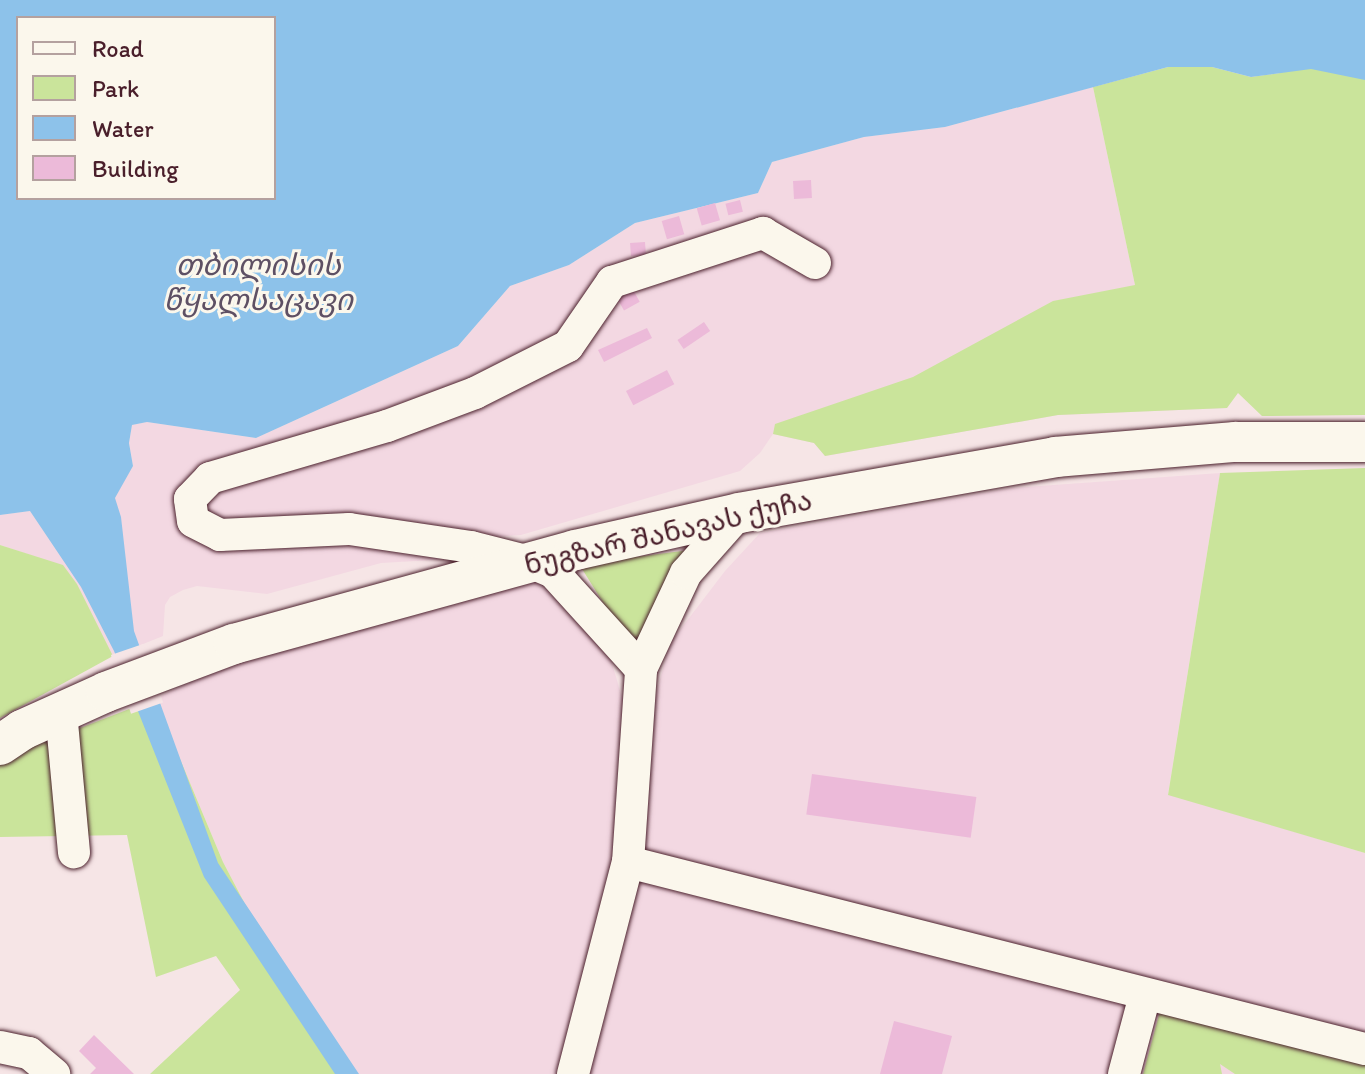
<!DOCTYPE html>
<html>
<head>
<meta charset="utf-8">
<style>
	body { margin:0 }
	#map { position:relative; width:1365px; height:1074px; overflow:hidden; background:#f6e5e6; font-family:Itim,"Noto Sans Georgian",sans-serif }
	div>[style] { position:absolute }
	.built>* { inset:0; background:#f3d8e2 }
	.green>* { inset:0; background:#cae49b }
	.water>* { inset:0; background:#8dc2ea }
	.pier>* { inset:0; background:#f6e5e6; transform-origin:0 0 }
	.building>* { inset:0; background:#ecbad9; transform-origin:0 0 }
	.roads { filter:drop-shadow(0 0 2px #4a1f2b) drop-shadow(0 0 2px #4a1f2b) }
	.minor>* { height:32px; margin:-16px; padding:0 16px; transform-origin:16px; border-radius:16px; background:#fbf7ec }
	.major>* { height:40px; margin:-20px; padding:0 20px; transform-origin:20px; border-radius:20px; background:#fbf7ec }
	span { translate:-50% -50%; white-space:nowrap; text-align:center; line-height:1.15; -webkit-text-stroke:6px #fbf7ec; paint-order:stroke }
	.street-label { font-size:28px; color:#4a1f2b }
	.water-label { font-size:30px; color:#5e5064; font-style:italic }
	.legend { position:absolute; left:16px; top:16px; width:260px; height:184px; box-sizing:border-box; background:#fbf7ec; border:2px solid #b4a19f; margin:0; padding:10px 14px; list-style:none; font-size:24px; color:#4a1f2b }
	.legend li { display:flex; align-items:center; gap:16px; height:40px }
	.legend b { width:40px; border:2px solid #b4a19f }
</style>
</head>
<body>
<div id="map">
	<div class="built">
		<div style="clip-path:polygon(1093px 87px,1135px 285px,1227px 408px,1058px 415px,825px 456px,814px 443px,773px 434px,760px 453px,740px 471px,521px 535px,474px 538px,468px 558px,381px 563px,267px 594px,197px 586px,183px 590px,170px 597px,165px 605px,163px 636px,113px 656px,77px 584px,63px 566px,0 545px,0 515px,30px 511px,133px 466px,129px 443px,132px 425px,147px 422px,256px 438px,458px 346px,510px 286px,569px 265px,635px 223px,758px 193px,772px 162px,864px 137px,945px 127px)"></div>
		<div style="clip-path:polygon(1220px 473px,1168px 794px,1365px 853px,1365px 1074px,356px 1074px,245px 904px,223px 862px,155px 699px,207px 673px,530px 577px,554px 587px,610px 657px,624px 704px,653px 705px,670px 643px,725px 571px,760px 533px,1011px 488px)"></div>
	</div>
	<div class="green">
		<div style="clip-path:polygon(1365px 27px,1365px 415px,1262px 416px,1238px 393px,1227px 408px,1058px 415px,825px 456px,814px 443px,773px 434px,775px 424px,913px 377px,1053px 301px,1135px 285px,1093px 87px,1168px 67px,1212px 67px,1251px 77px,1280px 73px)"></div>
		<div style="clip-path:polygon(1365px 468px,1365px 853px,1168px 795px,1220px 473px)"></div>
		<div style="clip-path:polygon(0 545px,63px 565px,77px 584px,113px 656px,0 718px)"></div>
		<div style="clip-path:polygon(690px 550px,658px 594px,635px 654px,579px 564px)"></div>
		<div style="clip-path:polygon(155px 699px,223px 862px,245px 904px,356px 1074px,150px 1074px,240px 990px,216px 956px,156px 977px,127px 835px,0 837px,0 759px)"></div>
		<div style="clip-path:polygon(1160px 1011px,1365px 1056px,1365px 1074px,1235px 1074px,1220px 1064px,1222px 1074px,1143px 1074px)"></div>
	</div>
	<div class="water">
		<div style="clip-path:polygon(evenodd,0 0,1365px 0,1365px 80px,1311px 69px,1251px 77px,1212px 67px,1168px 67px,945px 127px,864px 137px,772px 162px,758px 193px,635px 223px,569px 265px,510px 286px,458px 346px,256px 438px,147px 422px,132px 425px,129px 443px,133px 466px,115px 498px,121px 517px,134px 631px,218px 863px,359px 1074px,335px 1074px,204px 877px,114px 651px,81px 587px,30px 511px,0 515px,0 0,18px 18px,274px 18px,274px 198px,18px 198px,18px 18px)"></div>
	</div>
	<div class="pier">
		<div style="left:143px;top:644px;width:62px;height:34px;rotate:71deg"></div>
	</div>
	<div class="building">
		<div style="left:811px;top:180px;width:18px;height:18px;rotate:87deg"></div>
		<div style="left:740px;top:200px;width:12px;height:15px;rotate:76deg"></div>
		<div style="left:715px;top:203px;width:18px;height:19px;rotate:74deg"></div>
		<div style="left:679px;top:216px;width:19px;height:18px;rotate:74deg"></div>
		<div style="left:645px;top:242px;width:13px;height:15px;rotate:86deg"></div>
		<div style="left:631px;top:286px;width:18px;height:18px;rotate:61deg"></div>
		<div style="left:704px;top:322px;width:11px;height:32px;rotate:56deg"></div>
		<div style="clip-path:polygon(647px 328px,652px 338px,604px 362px,598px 350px)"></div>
		<div style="left:667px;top:370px;width:16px;height:46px;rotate:63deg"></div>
		<div style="left:812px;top:774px;width:166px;height:41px;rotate:8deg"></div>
		<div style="clip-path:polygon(894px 1021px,952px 1036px,942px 1074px,880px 1074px)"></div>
		<div style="clip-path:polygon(94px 1035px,134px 1074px,90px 1074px,96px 1068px,79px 1051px)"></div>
	</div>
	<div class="roads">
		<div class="minor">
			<div style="left:641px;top:669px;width:131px;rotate:-132.2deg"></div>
			<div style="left:553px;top:572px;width:25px;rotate:-157deg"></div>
			<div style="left:530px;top:562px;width:61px;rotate:-165.7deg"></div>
			<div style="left:471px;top:547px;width:123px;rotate:-171.6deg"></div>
			<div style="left:349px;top:529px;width:129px;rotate:177.3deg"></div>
			<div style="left:220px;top:535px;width:30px;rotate:-153deg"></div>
			<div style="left:193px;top:521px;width:22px;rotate:-98deg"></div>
			<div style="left:190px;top:499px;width:29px;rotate:-46deg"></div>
			<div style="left:210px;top:478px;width:184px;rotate:-16.4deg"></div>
			<div style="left:387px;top:426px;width:94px;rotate:-20.6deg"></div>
			<div style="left:475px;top:393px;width:104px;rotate:-26.8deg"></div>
			<div style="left:568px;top:346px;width:78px;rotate:-55.5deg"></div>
			<div style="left:612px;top:282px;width:159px;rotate:-18deg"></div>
			<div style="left:763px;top:233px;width:60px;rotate:30deg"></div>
			<div style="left:61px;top:712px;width:141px;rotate:84.7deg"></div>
			<div style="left:628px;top:862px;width:760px;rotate:14.24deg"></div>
			<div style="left:0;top:1047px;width:30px;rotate:12deg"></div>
			<div style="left:29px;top:1053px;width:33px;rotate:40deg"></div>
			<div style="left:573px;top:1074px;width:219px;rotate:-75.5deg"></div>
			<div style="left:628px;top:862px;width:193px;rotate:-86.1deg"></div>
			<div style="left:641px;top:669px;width:106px;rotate:-64.9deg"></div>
			<div style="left:686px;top:573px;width:80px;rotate:-48.5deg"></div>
			<div style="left:1124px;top:1074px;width:82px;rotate:-75.1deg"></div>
		</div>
		<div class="major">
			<div style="left:0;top:745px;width:27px;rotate:-34deg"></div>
			<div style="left:22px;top:730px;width:92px;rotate:-24.3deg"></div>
			<div style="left:106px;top:692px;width:137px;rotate:-20.6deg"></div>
			<div style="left:234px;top:644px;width:354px;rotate:-15.4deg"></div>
			<div style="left:575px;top:550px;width:168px;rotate:-12.7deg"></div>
			<div style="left:739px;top:513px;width:321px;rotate:-10deg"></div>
			<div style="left:1055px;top:457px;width:181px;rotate:-4.8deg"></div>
			<div style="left:1235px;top:442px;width:130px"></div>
		</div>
	</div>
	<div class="street-label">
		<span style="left:668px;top:532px;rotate:-13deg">ნუგზარ შანავას ქუჩა</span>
	</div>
	<div class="water-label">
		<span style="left:258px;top:282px">თბილისის<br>წყალსაცავი</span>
	</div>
	<ul class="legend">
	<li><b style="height:10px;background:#fbf7ec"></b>Road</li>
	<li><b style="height:22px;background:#cae49b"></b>Park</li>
	<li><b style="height:22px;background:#8dc2ea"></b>Water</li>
	<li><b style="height:22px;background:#ecbad9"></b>Building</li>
	</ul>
</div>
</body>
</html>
